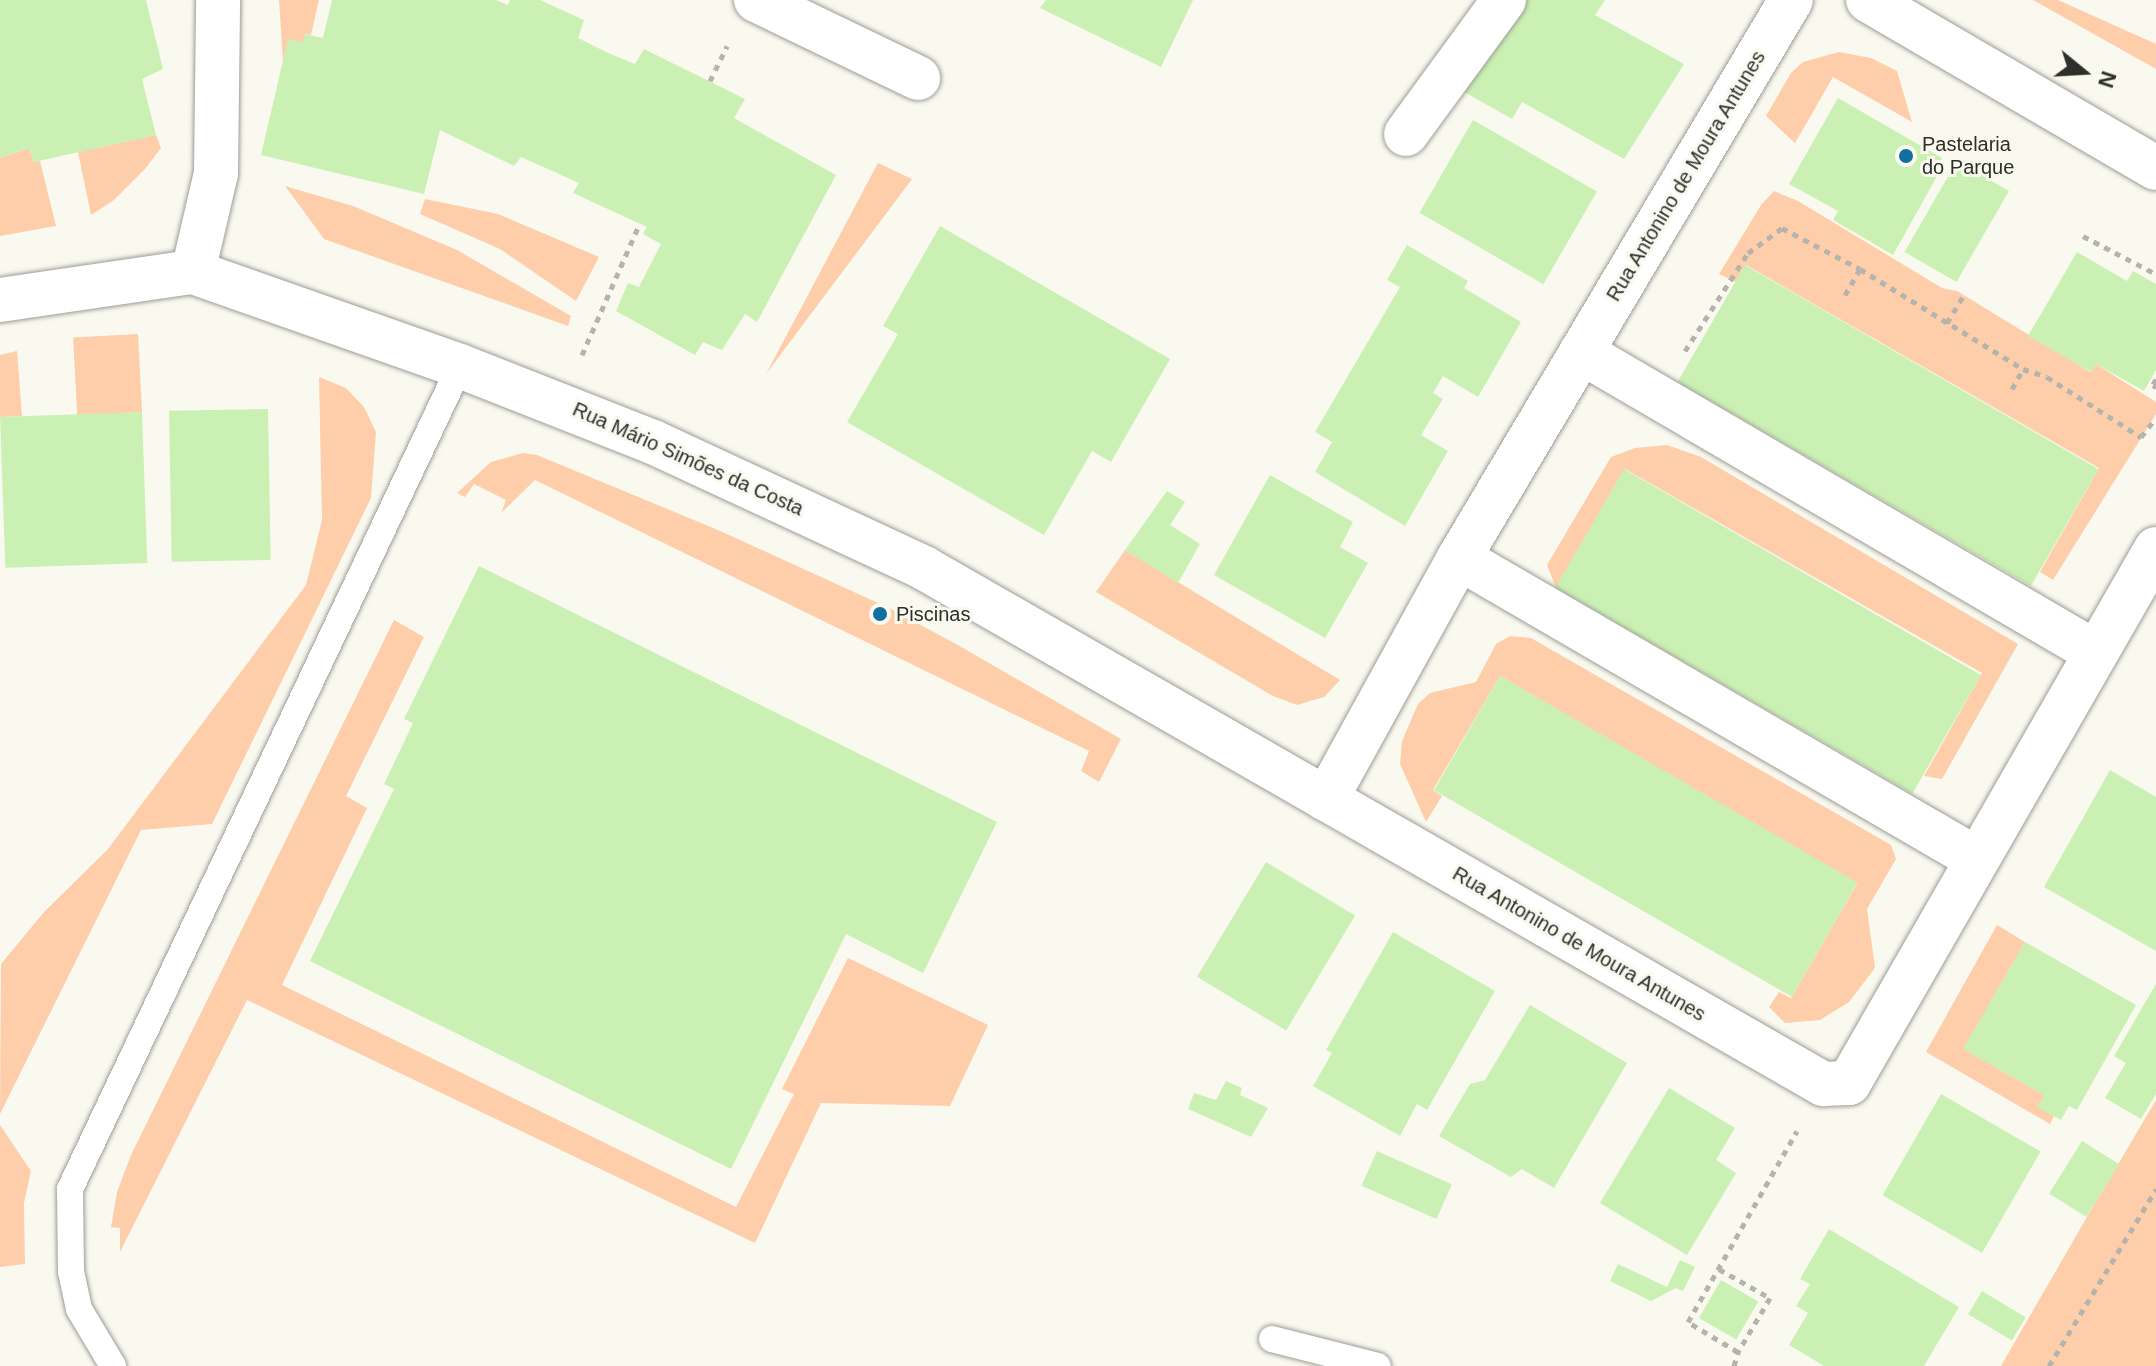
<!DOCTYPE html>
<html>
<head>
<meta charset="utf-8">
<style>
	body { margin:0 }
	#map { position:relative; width:2156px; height:1366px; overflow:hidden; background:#f9f9f0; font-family:Arial,sans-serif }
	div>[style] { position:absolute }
	.green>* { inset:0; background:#feceab; transform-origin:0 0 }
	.building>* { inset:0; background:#caf1b3; transform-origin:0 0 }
	.path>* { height:5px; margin-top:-2.5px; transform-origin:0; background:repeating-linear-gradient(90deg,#b4b4ad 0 6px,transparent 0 12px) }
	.roads { filter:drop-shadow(0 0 2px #9d9d95) drop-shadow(0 0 2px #9d9d95) }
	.lane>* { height:26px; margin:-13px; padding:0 13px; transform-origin:13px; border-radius:13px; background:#fff }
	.street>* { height:44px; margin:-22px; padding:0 22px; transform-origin:22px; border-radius:22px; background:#fff }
	.dots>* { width:22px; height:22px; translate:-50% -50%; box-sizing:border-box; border:4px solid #f9f9f0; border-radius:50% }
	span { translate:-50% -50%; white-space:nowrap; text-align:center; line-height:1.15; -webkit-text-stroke:6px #f9f9f0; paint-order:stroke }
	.poi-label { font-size:20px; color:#2e2e2b }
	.left { translate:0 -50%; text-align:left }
	.street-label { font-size:20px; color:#2e2e2b }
	.north { position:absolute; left:2044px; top:32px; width:80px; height:80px; -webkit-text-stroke:6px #f9f9f0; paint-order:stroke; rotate:108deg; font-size:22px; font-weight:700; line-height:32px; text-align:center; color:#2e2e2b }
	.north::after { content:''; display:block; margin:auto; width:28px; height:36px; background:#2e2e2b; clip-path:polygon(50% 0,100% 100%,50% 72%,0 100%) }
</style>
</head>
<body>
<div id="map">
	<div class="green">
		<div style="clip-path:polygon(279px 0,319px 0,311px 35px,305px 34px,303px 42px,283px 62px)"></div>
		<div style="clip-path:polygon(2033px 0,2058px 0,2156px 44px,2156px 69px)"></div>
		<div style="clip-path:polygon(1839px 52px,1871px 58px,1897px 71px,1912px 122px,1833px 77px,1795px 143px,1766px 116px,1791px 73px,1803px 62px)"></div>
		<div style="clip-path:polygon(156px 135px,161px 148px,145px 169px,114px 200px,91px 215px,78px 152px)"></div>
		<div style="clip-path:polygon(29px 148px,34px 162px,40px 161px,56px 226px,0 236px,0 158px)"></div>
		<div style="clip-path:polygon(878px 163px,912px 179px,766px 374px)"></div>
		<div style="clip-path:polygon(285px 186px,353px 206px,457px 250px,571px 316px,568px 326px,324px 239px)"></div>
		<div style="clip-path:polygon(1774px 191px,1798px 201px,1942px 288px,1957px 291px,2090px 372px,2096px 364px,2156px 402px,2156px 414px,2053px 580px,2040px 572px,2099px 468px,1746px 265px,1736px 282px,1719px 274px,1761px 205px)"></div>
		<div style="clip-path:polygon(425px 199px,498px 214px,599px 257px,576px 301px,500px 249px,420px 214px)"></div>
		<div style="left:138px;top:334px;width:78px;height:65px;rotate:87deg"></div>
		<div style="clip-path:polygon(17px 351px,22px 416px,0 417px,0 355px)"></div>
		<div style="clip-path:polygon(319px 377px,346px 388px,364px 407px,376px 432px,371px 498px,212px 824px,141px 830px,0 1114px,1px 964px,44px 912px,108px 849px,306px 585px,322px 520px)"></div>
		<div style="clip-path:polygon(1667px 445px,1701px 457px,2018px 644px,1942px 779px,1924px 776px,1982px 673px,1625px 469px,1556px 588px,1547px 565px,1611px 457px,1635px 448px)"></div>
		<div style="clip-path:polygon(523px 453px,537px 455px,718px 530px,889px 608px,956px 644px,1121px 739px,1099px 782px,1081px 771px,1089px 751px,535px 480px,501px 513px,506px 500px,474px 484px,465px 497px,457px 493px,491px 462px)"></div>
		<div style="clip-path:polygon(1125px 550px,1340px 680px,1324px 697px,1297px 705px,1273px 696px,1096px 592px)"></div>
		<div style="clip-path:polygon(394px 620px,424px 637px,346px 796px,367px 808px,282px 985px,736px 1207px,794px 1094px,782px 1089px,848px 958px,988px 1025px,950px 1106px,821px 1103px,755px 1243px,247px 1000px,120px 1252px,120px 1228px,111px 1227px,117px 1192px,131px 1155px)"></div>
		<div style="clip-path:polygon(1510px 636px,1531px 638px,1891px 845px,1896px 859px,1867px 909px,1875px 968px,1849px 1002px,1820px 1020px,1785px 1023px,1769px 1007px,1779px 992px,1791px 998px,1857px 884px,1500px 676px,1433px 790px,1442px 796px,1426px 822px,1400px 764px,1402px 741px,1418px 704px,1430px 693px,1476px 682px,1496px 644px)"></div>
		<div style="clip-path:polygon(1997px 925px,2025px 942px,1964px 1049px,2044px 1095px,2038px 1107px,2054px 1116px,2050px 1124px,1926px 1052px)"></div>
		<div style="clip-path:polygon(2156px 1100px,2156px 1366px,2001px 1366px,2087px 1217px)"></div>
		<div style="clip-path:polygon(0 1125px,31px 1171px,24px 1203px,25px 1264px,0 1267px)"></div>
	</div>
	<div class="building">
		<div style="clip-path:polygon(0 0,146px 0,163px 69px,142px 79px,156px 135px,34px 162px,29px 148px,0 158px)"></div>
		<div style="clip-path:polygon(332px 0,496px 0,508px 5px,510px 0,540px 0,584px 20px,578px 38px,606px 52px,635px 64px,644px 49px,745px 99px,734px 118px,836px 175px,757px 322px,745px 314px,722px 350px,703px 342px,695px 355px,616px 311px,628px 283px,639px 287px,661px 244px,643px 234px,647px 227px,573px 193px,579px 183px,521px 157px,514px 166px,440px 130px,424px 194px,261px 155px,288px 39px,303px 42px,304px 34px,323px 38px)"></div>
		<div style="clip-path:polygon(1046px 0,1193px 0,1161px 67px,1040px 8px)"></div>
		<div style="clip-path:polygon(1524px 0,1605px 0,1595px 15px,1684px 64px,1624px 159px,1522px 102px,1512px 119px,1459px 89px)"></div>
		<div style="clip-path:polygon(1838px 98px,1942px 158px,1936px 169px,1940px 171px,1893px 255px,1833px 220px,1838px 211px,1789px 184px)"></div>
		<div style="left:1473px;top:120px;width:143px;height:107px;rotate:30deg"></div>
		<div style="left:1957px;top:161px;width:60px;height:105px;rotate:30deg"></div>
		<div style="clip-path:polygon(940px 226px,1170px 359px,1111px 462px,1092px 451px,1044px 535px,847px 422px,898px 334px,883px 326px)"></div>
		<div style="clip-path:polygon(1407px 245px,1468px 281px,1464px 288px,1521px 322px,1478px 397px,1443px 376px,1433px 393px,1443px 399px,1421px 435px,1448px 451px,1405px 526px,1315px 472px,1332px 442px,1315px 432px,1400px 287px,1387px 280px)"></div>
		<div style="clip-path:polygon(2077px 252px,2127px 281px,2133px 271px,2156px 284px,2156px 370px,2144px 391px,2096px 364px,2091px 372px,2028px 336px)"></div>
		<div style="left:1745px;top:265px;width:408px;height:135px;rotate:30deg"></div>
		<div style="left:268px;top:409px;width:151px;height:99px;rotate:89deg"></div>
		<div style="left:142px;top:412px;width:151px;height:142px;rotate:88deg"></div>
		<div style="left:1624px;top:469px;width:412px;height:137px;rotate:30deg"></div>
		<div style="clip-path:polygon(1270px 475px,1353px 522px,1340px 547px,1368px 563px,1325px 638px,1214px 575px)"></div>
		<div style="clip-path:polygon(1167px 491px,1185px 502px,1170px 525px,1200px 544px,1178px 583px,1125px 550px)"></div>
		<div style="clip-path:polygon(479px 566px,997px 822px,923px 973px,846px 934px,731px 1169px,310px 961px,394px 789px,384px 784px,413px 723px,404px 719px)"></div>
		<div style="left:1500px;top:676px;width:413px;height:132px;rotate:30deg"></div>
		<div style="clip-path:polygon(2110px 770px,2156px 797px,2156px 951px,2044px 887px)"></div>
		<div style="left:1266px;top:862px;width:104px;height:134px;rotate:31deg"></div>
		<div style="clip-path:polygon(1393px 932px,1495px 991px,1427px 1110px,1417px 1104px,1400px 1136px,1313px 1086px,1332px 1053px,1326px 1050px)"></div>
		<div style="clip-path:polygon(2025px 942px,2136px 1005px,2077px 1110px,2069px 1106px,2061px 1120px,2037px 1107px,2044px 1095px,1963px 1049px)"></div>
		<div style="clip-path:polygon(2156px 984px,2156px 1094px,2141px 1119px,2105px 1098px,2126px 1063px,2114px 1056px)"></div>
		<div style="clip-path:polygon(1530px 1005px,1627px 1063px,1554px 1188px,1522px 1169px,1511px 1177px,1439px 1136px,1470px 1084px,1485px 1080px)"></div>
		<div style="clip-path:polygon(1226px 1081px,1242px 1088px,1240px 1095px,1268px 1108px,1251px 1137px,1188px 1109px,1194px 1093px,1216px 1100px)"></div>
		<div style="clip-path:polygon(1669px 1088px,1735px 1128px,1716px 1160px,1736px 1173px,1687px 1255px,1600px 1203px)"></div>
		<div style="left:1941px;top:1094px;width:115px;height:117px;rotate:30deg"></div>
		<div style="left:2082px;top:1141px;width:44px;height:62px;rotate:32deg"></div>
		<div style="left:1377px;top:1151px;width:82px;height:38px;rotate:24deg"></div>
		<div style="clip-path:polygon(1829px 1229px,1959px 1307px,1924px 1366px,1824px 1366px,1789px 1345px,1808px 1313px,1796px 1306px,1810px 1284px,1800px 1279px)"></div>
		<div style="clip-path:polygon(1680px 1260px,1695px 1267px,1683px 1291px,1676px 1288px,1651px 1301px,1610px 1281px,1618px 1264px,1667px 1287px)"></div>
		<div style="left:1721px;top:1280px;width:43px;height:44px;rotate:30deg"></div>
		<div style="left:1982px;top:1291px;width:51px;height:27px;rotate:31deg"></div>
	</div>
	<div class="path">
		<div style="left:710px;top:81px;width:39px;rotate:-64deg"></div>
		<div style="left:2083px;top:236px;width:82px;rotate:27.5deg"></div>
		<div style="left:1845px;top:295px;width:30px;rotate:-60deg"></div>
		<div style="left:1860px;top:269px;width:191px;rotate:31.5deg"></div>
		<div style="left:1947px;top:323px;width:33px;rotate:-59deg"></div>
		<div style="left:1685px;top:351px;width:117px;rotate:-57.3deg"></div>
		<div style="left:1748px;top:253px;width:42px;rotate:-36.3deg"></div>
		<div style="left:1782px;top:228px;width:88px;rotate:27.7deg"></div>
		<div style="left:582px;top:355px;width:142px;rotate:-66.3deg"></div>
		<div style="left:2156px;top:379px;width:7px;rotate:117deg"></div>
		<div style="left:2153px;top:385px;width:4px;rotate:34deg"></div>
		<div style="left:2012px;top:389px;width:23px;rotate:-61deg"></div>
		<div style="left:2023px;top:369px;width:25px;rotate:18deg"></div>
		<div style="left:2047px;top:377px;width:112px;rotate:32.6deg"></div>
		<div style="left:2141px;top:437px;width:24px;rotate:-52deg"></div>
		<div style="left:1719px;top:1269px;width:59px;rotate:29.6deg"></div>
		<div style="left:1770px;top:1298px;width:63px;rotate:120.7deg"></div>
		<div style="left:1738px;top:1352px;width:58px;rotate:-149deg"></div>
		<div style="left:1688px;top:1322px;width:220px;rotate:-60.3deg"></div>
		<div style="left:1734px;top:1366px;width:15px;rotate:-74deg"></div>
		<div style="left:2049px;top:1366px;width:207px;rotate:-58.8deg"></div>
	</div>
	<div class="roads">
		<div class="lane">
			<div style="left:1272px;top:1339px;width:109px;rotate:14.3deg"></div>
			<div style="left:113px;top:1366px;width:66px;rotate:-120.8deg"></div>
			<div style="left:79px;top:1309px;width:39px;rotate:-102deg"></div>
			<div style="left:71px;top:1271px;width:82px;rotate:-90.7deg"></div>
			<div style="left:70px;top:1189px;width:911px;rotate:-64.64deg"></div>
		</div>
		<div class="street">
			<div style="left:756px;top:0;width:180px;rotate:25.7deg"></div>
			<div style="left:1868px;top:0;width:333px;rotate:30.3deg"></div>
			<div style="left:1406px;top:134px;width:166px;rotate:-53.8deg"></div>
			<div style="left:193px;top:272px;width:102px;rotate:-76.9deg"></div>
			<div style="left:216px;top:173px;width:173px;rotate:-89.3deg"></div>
			<div style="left:0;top:300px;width:195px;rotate:-8.3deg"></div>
			<div style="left:193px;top:272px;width:283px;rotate:19.4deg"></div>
			<div style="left:460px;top:366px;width:207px;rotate:21.5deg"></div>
			<div style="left:653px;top:442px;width:299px;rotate:24.9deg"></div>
			<div style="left:924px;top:568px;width:1037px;rotate:29.85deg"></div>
			<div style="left:1823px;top:1084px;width:26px;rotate:-2deg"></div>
			<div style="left:1849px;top:1083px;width:616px;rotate:-60.11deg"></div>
			<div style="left:1581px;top:352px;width:595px;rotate:30.27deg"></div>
			<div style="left:1459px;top:558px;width:599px;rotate:30.16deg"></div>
			<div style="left:1326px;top:799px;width:275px;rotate:-61.1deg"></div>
			<div style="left:1459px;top:558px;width:649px;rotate:-59.25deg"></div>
		</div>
	</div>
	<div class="dots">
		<div style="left:1906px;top:156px;background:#10719e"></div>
		<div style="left:880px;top:614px;background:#10719e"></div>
	</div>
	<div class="poi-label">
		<span class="left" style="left:1922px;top:156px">Pastelaria<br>do Parque</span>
		<span class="left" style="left:896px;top:614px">Piscinas</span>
	</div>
	<div class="street-label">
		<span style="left:1686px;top:176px;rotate:-59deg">Rua Antonino de Moura Antunes</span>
		<span style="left:688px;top:459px;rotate:24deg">Rua Mário Simões da Costa</span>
		<span style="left:1579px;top:944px;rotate:30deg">Rua Antonino de Moura Antunes</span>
	</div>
	<div class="north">N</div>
</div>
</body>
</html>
